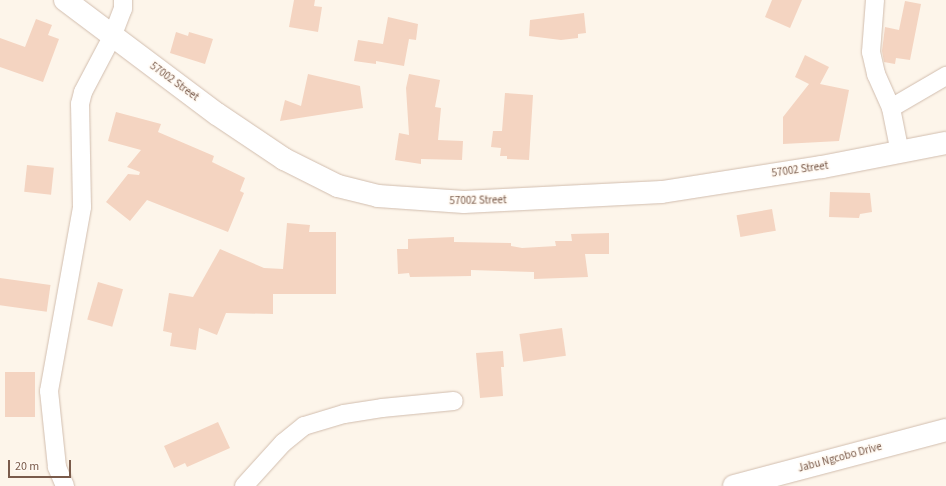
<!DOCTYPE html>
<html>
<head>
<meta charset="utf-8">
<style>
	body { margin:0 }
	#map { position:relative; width:946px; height:486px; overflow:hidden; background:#fdf5ea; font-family:"Source Sans 3",sans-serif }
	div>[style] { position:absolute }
	.building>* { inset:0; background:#f4d4c1; transform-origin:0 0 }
	.roads { filter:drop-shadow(0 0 1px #d1bdae) drop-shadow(0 0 1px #d1bdae) }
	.street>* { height:18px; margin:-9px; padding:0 9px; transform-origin:9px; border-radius:9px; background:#fff }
	.secondary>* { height:22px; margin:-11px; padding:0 11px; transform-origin:11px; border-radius:11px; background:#fff }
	span { translate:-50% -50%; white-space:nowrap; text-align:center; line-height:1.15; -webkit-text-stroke:3px #fff9f2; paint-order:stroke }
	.street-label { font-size:11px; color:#7a5b4b }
	.scale { position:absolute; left:8px; top:460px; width:63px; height:18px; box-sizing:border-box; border:2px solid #7a5b4b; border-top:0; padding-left:5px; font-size:12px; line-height:14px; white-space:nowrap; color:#7a5b4b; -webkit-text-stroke:3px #fff9f2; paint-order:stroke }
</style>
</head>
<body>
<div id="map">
	<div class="building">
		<div style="clip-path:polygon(294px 0,315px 0,314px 6px,322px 7px,318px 32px,289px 27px)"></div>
		<div style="clip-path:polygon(772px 0,802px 0,790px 28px,765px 17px)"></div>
		<div style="clip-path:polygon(905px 1px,921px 4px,910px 60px,896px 58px,895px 64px,884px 62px,882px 51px,885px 27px,899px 30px)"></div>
		<div style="clip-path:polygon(584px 13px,586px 33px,578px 34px,578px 38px,561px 40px,529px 36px,530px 20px)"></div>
		<div style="clip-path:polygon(388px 17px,418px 24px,416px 40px,409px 39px,404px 66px,376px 61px,376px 64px,354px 61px,358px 40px,383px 44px)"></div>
		<div style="clip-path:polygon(36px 19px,52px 25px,48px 35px,59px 39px,43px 82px,0 67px,0 38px,25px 47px)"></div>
		<div style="clip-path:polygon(176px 32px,188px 36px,189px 32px,213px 39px,205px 64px,170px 53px)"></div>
		<div style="clip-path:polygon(805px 55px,829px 67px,820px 84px,849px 90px,839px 141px,783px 144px,783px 117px,809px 84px,795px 77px)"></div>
		<div style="clip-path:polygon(308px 74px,360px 86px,363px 108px,280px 121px,285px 100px,301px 106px)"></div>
		<div style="clip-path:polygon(409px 74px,440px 80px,435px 107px,441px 108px,438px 140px,463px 141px,462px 160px,421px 159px,421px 164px,395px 160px,399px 133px,409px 135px,406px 88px)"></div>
		<div style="clip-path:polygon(505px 93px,533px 95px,529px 160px,507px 159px,507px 156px,500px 156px,501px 148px,491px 147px,493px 131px,502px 131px)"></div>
		<div style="clip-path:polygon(116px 112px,161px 124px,158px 132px,214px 156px,212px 162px,245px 178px,240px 191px,244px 193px,228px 232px,147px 200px,130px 221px,106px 202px,128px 174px,139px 175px,140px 172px,127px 167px,141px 150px,108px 141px)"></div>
		<div style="left:27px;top:165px;width:27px;height:27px;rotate:6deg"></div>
		<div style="clip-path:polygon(830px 192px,870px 193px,872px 212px,860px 214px,859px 218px,829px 217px)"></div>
		<div style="left:772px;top:209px;width:22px;height:36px;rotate:80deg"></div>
		<div style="clip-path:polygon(287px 223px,310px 225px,309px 232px,336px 232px,336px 294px,273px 294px,273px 314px,226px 313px,217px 335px,199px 328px,196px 350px,170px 346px,172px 333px,163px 331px,169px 293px,193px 297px,220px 249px,264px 268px,283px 269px)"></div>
		<div style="clip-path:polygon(609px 233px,609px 254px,585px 254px,588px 277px,534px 279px,534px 272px,471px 270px,471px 276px,410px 277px,409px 273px,398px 274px,397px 249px,408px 249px,408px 239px,454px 237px,454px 242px,511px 243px,511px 246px,522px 248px,556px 246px,555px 241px,572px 241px,571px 234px)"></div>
		<div style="left:0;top:278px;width:51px;height:27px;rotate:8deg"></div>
		<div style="left:98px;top:282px;width:26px;height:39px;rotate:16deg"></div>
		<div style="left:562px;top:328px;width:28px;height:43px;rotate:82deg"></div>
		<div style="clip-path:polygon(503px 351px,504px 367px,501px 367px,503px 396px,480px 398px,476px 353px)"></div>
		<div style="left:5px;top:372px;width:30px;height:45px"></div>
		<div style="clip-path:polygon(218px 422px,230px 448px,187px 467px,185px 463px,174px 468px,164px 446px)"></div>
	</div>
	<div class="roads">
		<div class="street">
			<div style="left:875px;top:0;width:52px;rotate:94.4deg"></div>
			<div style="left:871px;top:52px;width:23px;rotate:77deg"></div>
			<div style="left:876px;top:74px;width:37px;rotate:66deg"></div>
			<div style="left:891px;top:108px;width:46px;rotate:78.7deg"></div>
			<div style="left:891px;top:108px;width:64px;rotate:-30.2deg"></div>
			<div style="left:65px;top:486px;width:21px;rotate:-113deg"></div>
			<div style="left:57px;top:467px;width:76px;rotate:-96deg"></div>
			<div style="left:49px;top:391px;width:187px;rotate:-79.8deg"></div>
			<div style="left:82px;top:207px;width:103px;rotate:-91.1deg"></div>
			<div style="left:80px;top:104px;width:12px;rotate:-76deg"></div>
			<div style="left:83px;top:92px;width:62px;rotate:-62.2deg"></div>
			<div style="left:112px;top:37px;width:30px;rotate:-69deg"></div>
			<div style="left:123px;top:9px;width:9px;rotate:-90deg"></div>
			<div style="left:244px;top:486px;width:58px;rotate:-47.8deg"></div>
			<div style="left:283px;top:443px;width:27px;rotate:-39deg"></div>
			<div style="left:304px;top:426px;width:42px;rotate:-16.7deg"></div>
			<div style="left:344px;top:414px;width:38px;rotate:-9deg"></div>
			<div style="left:382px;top:408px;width:72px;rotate:-5.6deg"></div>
		</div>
		<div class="secondary">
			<div style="left:65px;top:0;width:190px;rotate:36.9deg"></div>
			<div style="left:217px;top:114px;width:81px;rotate:33.9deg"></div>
			<div style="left:284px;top:159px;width:60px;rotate:26.6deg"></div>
			<div style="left:338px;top:186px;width:41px;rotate:14deg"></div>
			<div style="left:378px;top:196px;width:86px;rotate:4deg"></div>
			<div style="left:464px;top:202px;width:198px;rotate:-2.9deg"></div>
			<div style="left:662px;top:192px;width:162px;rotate:-8.9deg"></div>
			<div style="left:822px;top:167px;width:126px;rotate:-11deg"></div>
			<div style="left:734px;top:486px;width:219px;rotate:-14.8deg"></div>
		</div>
	</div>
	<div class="street-label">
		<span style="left:174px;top:82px;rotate:36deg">57002 Street</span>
		<span style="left:800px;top:170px;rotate:-8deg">57002 Street</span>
		<span style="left:478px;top:201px;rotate:-1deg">57002 Street</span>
		<span style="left:840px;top:458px;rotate:-15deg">Jabu Ngcobo Drive</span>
	</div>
	<div class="scale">20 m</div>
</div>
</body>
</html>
